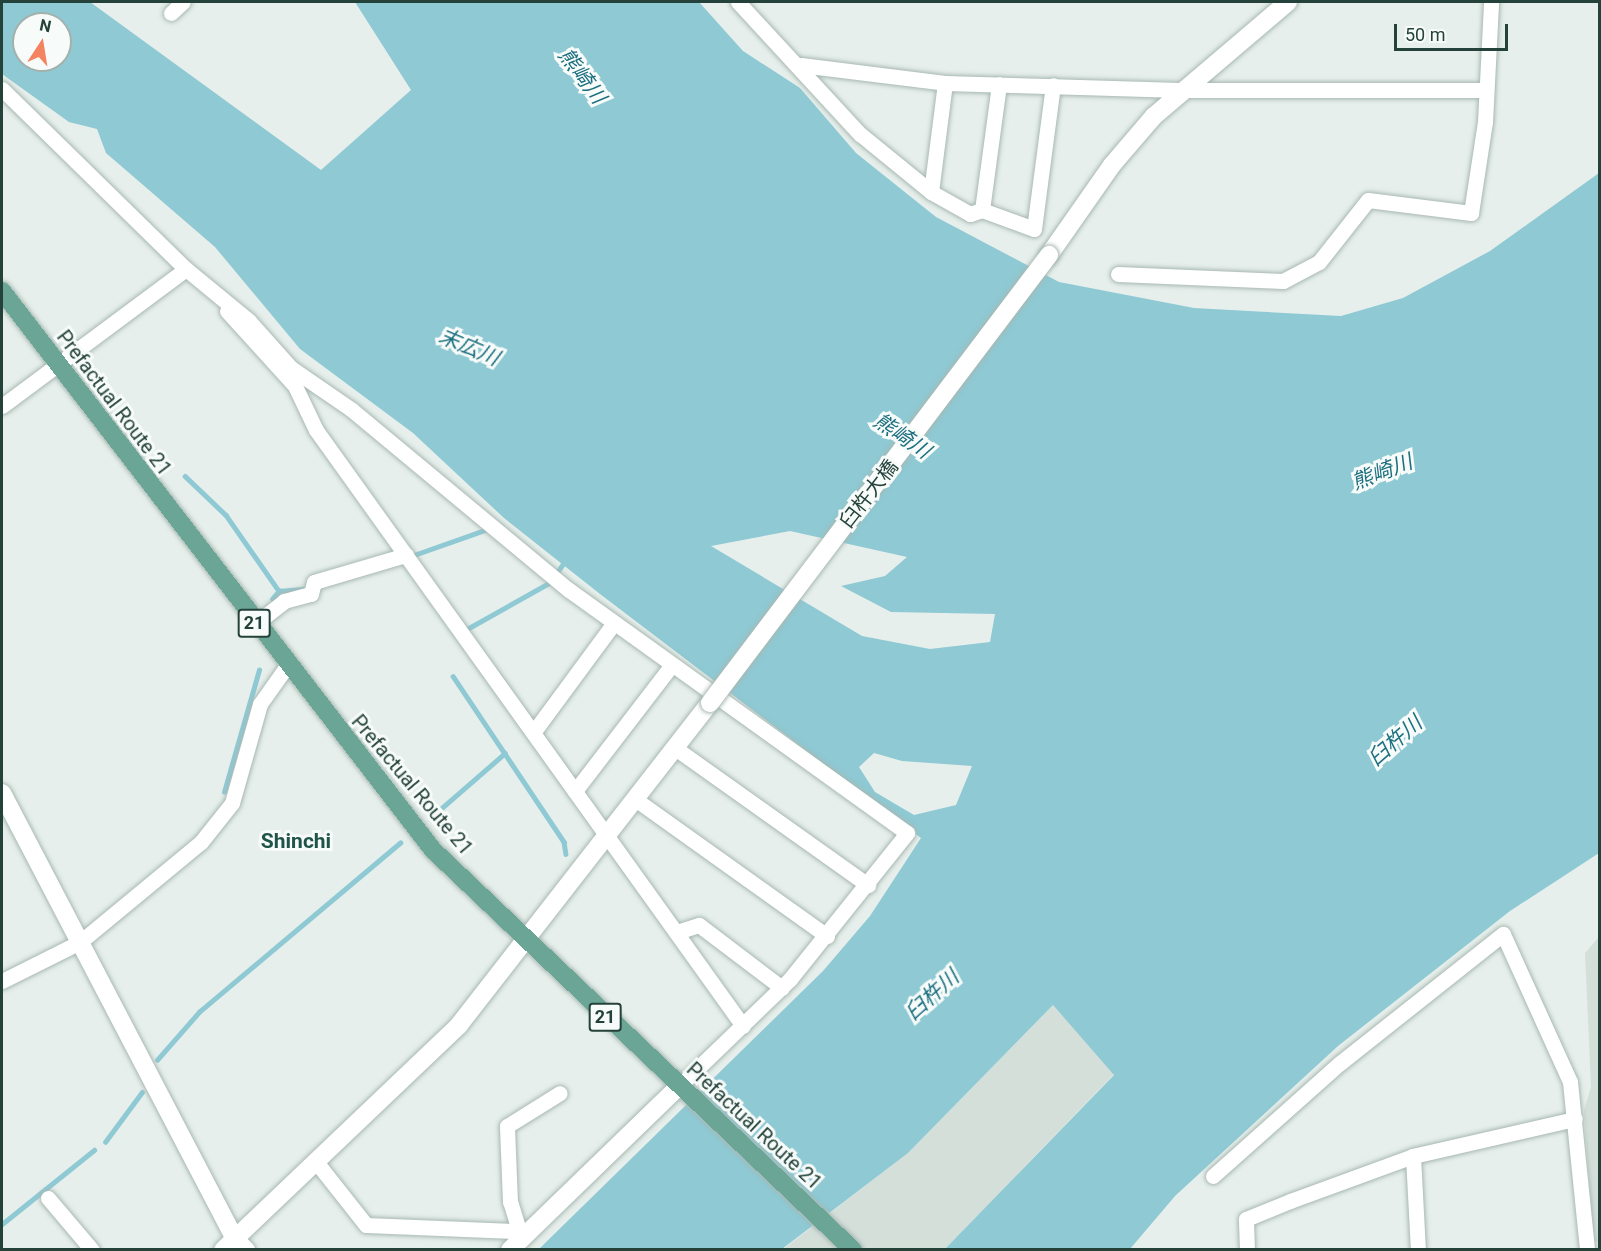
<!DOCTYPE html>
<html>
<head>
<meta charset="utf-8">
<style>
	body { margin:0 }
	#map { position:relative; width:1601px; height:1251px; overflow:hidden; background:#e6efeb; font-family:Roboto,"Noto Sans JP",sans-serif }
	div>[style] { position:absolute }
	.built>* { inset:0; background:#d4dfda }
	.water>* { inset:0; background:#8ec9d4 }
	.stream>* { height:4.5px; margin:-2.25px; padding:0 2.25px; transform-origin:2.25px; border-radius:2.25px; background:#8ec9d4 }
	.roads { filter:drop-shadow(0 0 2px #a8b8b2) drop-shadow(0 0 2px #a8b8b2) }
	.minor>* { height:15px; margin:-7.5px; padding:0 7.5px; transform-origin:7.5px; border-radius:7.5px; background:#fff }
	.tertiary>* { height:18px; margin:-9px; padding:0 9px; transform-origin:9px; border-radius:9px; background:#fff }
	.primary>* { height:18px; margin:-9px; padding:0 9px; transform-origin:9px; border-radius:9px; background:#6aa596 }
	.bridges { filter:drop-shadow(0 0 2px #a8b8b2) drop-shadow(0 0 2px #a8b8b2) }
	.tertiary-bridge>* { height:18px; margin:-9px; padding:0 9px; transform-origin:9px; border-radius:9px; background:#fff }
	span { translate:-50% -50%; white-space:nowrap; text-align:center; line-height:1.15; -webkit-text-stroke:6px #f7fbf9; paint-order:stroke }
	.shield-label span { padding:2px 4px; background:#f7fbf9; border:2px solid; border-radius:4px; -webkit-text-stroke-width:0 }
	.shield-label { font-size:18px; color:#24423a; font-weight:700 }
	.street-label { font-size:20px; color:#24423a }
	.water-label { font-size:21px; color:#1c6f80; font-style:italic }
	.neighbourhood-label { font-size:21px; color:#1f5548; font-weight:700 }
	.frame { position:absolute; inset:0; border:3px solid #24423a; pointer-events:none }
	.north { position:absolute; left:12px; top:12px; width:60px; height:60px; box-sizing:border-box; background:#f7fbf9; border:2px solid #a3b1ad; border-radius:50%; rotate:12deg; font-size:16px; font-weight:700; line-height:24px; text-align:center; color:#24423a }
	.north::after { content:''; display:block; margin:auto; width:21px; height:27px; background:#f4845f; clip-path:polygon(50% 0,100% 100%,50% 72%,0 100%) }
	.scale { position:absolute; left:1394px; top:24px; width:114px; height:27px; box-sizing:border-box; border:3px solid #24423a; border-top:0; padding-left:8px; font-size:18px; line-height:21px; white-space:nowrap; color:#24423a; -webkit-text-stroke:4px #f7fbf9; paint-order:stroke }
</style>
</head>
<body>
<div id="map">
	<div class="built">
		<div style="clip-path:polygon(1599px 937px,1599px 1242px,1594px 1241px,1584px 1110px,1591px 1087px,1585px 953px)"></div>
		<div style="clip-path:polygon(1053px 1005px,1114px 1074px,945px 1249px,782px 1250px,908px 1153px)"></div>
	</div>
	<div class="water">
		<div style="clip-path:polygon(evenodd,2px 2px,90px 2px,321px 170px,411px 90px,355px 2px,699px 2px,743px 51px,800px 88px,856px 153px,936px 217px,1059px 282px,1194px 308px,1341px 316px,1403px 298px,1490px 251px,1599px 173px,1599px 853px,1510px 911px,1338px 1046px,1175px 1196px,1130px 1249px,945px 1249px,1114px 1075px,1053px 1005px,908px 1153px,782px 1249px,539px 1249px,823px 971px,870px 916px,921px 838px,600px 594px,504px 518px,413px 433px,300px 349px,215px 247px,106px 153px,97px 129px,69px 122px,2px 74px,2px 2px,24px 24px,60px 24px,60px 60px,24px 60px,24px 24px,2px 2px,790px 531px,907px 557px,885px 576px,841px 586px,891px 612px,995px 614px,990px 642px,930px 649px,862px 636px,711px 546px,790px 531px,2px 2px,874px 753px,902px 761px,972px 766px,956px 805px,914px 815px,875px 792px,859px 767px,874px 753px)"></div>
	</div>
	<div class="stream">
		<div style="left:185px;top:476px;width:57px;rotate:43.6deg"></div>
		<div style="left:226px;top:515px;width:93px;rotate:55.1deg"></div>
		<div style="left:414px;top:555px;width:75px;rotate:-19.4deg"></div>
		<div style="left:558px;top:571px;width:12px;rotate:-55deg"></div>
		<div style="left:272px;top:599px;width:11px;rotate:-49deg"></div>
		<div style="left:279px;top:591px;width:23px;rotate:-5deg"></div>
		<div style="left:467px;top:629px;width:94px;rotate:-29.3deg"></div>
		<div style="left:453px;top:676px;width:200px;rotate:56.2deg"></div>
		<div style="left:564px;top:842px;width:12px;rotate:81deg"></div>
		<div style="left:224px;top:792px;width:127px;rotate:-74deg"></div>
		<div style="left:436px;top:813px;width:91px;rotate:-41deg"></div>
		<div style="left:157px;top:1060px;width:64px;rotate:-48.8deg"></div>
		<div style="left:199px;top:1012px;width:263px;rotate:-40.1deg"></div>
		<div style="left:105px;top:1142px;width:62px;rotate:-53.5deg"></div>
		<div style="left:2px;top:1224px;width:118px;rotate:-38.8deg"></div>
	</div>
	<div class="roads">
		<div class="minor">
			<div style="left:738px;top:2px;width:180px;rotate:47.3deg"></div>
			<div style="left:860px;top:134px;width:92px;rotate:39.2deg"></div>
			<div style="left:931px;top:192px;width:45px;rotate:29.4deg"></div>
			<div style="left:970px;top:214px;width:13px;rotate:-18deg"></div>
			<div style="left:982px;top:210px;width:55px;rotate:20.1deg"></div>
			<div style="left:1034px;top:229px;width:145px;rotate:-82.5deg"></div>
			<div style="left:171px;top:13px;width:16px;rotate:-43deg"></div>
			<div style="left:801px;top:65px;width:145px;rotate:7.1deg"></div>
			<div style="left:945px;top:83px;width:235px;rotate:1.7deg"></div>
			<div style="left:1180px;top:90px;width:303px"></div>
			<div style="left:2px;top:89px;width:257px;rotate:44.4deg"></div>
			<div style="left:186px;top:269px;width:82px;rotate:39.5deg"></div>
			<div style="left:249px;top:321px;width:63px;rotate:48.2deg"></div>
			<div style="left:291px;top:368px;width:74px;rotate:34.5deg"></div>
			<div style="left:352px;top:410px;width:282px;rotate:39.7deg"></div>
			<div style="left:569px;top:590px;width:416px;rotate:35.7deg"></div>
			<div style="left:907px;top:833px;width:187px;rotate:128.7deg"></div>
			<div style="left:790px;top:979px;width:156px;rotate:136deg"></div>
			<div style="left:931px;top:192px;width:110px;rotate:-82.7deg"></div>
			<div style="left:982px;top:210px;width:127px;rotate:-82.3deg"></div>
			<div style="left:1118px;top:274px;width:165px;rotate:2.4deg"></div>
			<div style="left:1283px;top:281px;width:41px;rotate:-27.8deg"></div>
			<div style="left:1319px;top:262px;width:79px;rotate:-51.7deg"></div>
			<div style="left:1368px;top:200px;width:104px;rotate:7.2deg"></div>
			<div style="left:1471px;top:213px;width:92px;rotate:-81.3deg"></div>
			<div style="left:1485px;top:122px;width:120px;rotate:-87.1deg"></div>
			<div style="left:227px;top:311px;width:101px;rotate:47.8deg"></div>
			<div style="left:295px;top:386px;width:49px;rotate:64.5deg"></div>
			<div style="left:316px;top:430px;width:733px;rotate:54.38deg"></div>
			<div style="left:2px;top:406px;width:229px;rotate:-36.7deg"></div>
			<div style="left:255px;top:624px;width:37px;rotate:-38deg"></div>
			<div style="left:284px;top:601px;width:28px;rotate:-15deg"></div>
			<div style="left:311px;top:594px;width:12px;rotate:-76deg"></div>
			<div style="left:314px;top:582px;width:96px;rotate:-16.4deg"></div>
			<div style="left:535px;top:730px;width:133px;rotate:-53.6deg"></div>
			<div style="left:675px;top:748px;width:237px;rotate:35.4deg"></div>
			<div style="left:575px;top:791px;width:158px;rotate:-52.5deg"></div>
			<div style="left:635px;top:799px;width:236px;rotate:35.5deg"></div>
			<div style="left:677px;top:932px;width:23px;rotate:-18deg"></div>
			<div style="left:699px;top:925px;width:104px;rotate:37.2deg"></div>
			<div style="left:2px;top:981px;width:87px;rotate:-26.6deg"></div>
			<div style="left:80px;top:942px;width:157px;rotate:-39.6deg"></div>
			<div style="left:201px;top:842px;width:50px;rotate:-51.5deg"></div>
			<div style="left:232px;top:803px;width:103px;rotate:-74.2deg"></div>
			<div style="left:260px;top:704px;width:47px;rotate:-54.6deg"></div>
			<div style="left:1413px;top:1156px;width:94px;rotate:87deg"></div>
			<div style="left:317px;top:1163px;width:79px;rotate:51.7deg"></div>
			<div style="left:366px;top:1225px;width:148px;rotate:2.3deg"></div>
			<div style="left:1213px;top:1176px;width:170px;rotate:-41.7deg"></div>
			<div style="left:1340px;top:1063px;width:208px;rotate:-38.4deg"></div>
			<div style="left:1503px;top:934px;width:162px;rotate:65.6deg"></div>
			<div style="left:1570px;top:1082px;width:169px;rotate:84.2deg"></div>
			<div style="left:48px;top:1198px;width:68px;rotate:49.8deg"></div>
			<div style="left:521px;top:1237px;width:37px;rotate:-107deg"></div>
			<div style="left:510px;top:1202px;width:76px;rotate:-92.3deg"></div>
			<div style="left:507px;top:1126px;width:62px;rotate:-31.9deg"></div>
			<div style="left:1247px;top:1250px;width:31px;rotate:-92deg"></div>
			<div style="left:1246px;top:1219px;width:48px;rotate:-22.2deg"></div>
			<div style="left:1290px;top:1201px;width:131px;rotate:-20.1deg"></div>
			<div style="left:1413px;top:1156px;width:166px;rotate:-12.9deg"></div>
		</div>
		<div class="tertiary">
			<div style="left:1049px;top:255px;width:110px;rotate:-55deg"></div>
			<div style="left:1112px;top:165px;width:65px;rotate:-49.4deg"></div>
			<div style="left:1154px;top:116px;width:176px;rotate:-40.4deg"></div>
			<div style="left:2px;top:793px;width:503px;rotate:62.42deg"></div>
			<div style="left:235px;top:1239px;width:16px;rotate:45deg"></div>
			<div style="left:223px;top:1250px;width:326px;rotate:-43.6deg"></div>
			<div style="left:459px;top:1025px;width:408px;rotate:-52.1deg"></div>
			<div style="left:510px;top:1250px;width:234px;rotate:-44.1deg"></div>
		</div>
		<div class="primary">
			<div style="left:2px;top:291px;width:706px;rotate:52.37deg"></div>
			<div style="left:433px;top:850px;width:580px;rotate:43.6deg"></div>
		</div>
	</div>
	<div class="bridges">
		<div class="tertiary-bridge">
			<div style="left:710px;top:703px;width:562px;rotate:-52.89deg"></div>
		</div>
	</div>
	<div class="shield-label">
		<span style="left:254px;top:623px">21</span>
		<span style="left:605px;top:1017px">21</span>
	</div>
	<div class="street-label">
		<span style="left:114px;top:403px;rotate:53deg">Prefactual Route 21</span>
		<span style="left:869px;top:494px;rotate:-52deg">臼杵大橋</span>
		<span style="left:412px;top:785px;rotate:50deg">Prefactual Route 21</span>
		<span style="left:754px;top:1126px;rotate:43deg">Prefactual Route 21</span>
	</div>
	<div class="water-label">
		<span style="left:582px;top:76px;rotate:53deg">熊崎川</span>
		<span style="left:469px;top:347px;rotate:23deg">末広川</span>
		<span style="left:902px;top:436px;rotate:34deg">熊崎川</span>
		<span style="left:1382px;top:472px;rotate:-21deg">熊崎川</span>
		<span style="left:1395px;top:741px;rotate:-41deg">臼杵川</span>
		<span style="left:932px;top:995px;rotate:-42deg">臼杵川</span>
	</div>
	<div class="neighbourhood-label">
		<span style="left:296px;top:841px">Shinchi</span>
	</div>
	<div class="frame"></div>
	<div class="north">N</div>
	<div class="scale">50 m</div>
</div>
</body>
</html>
